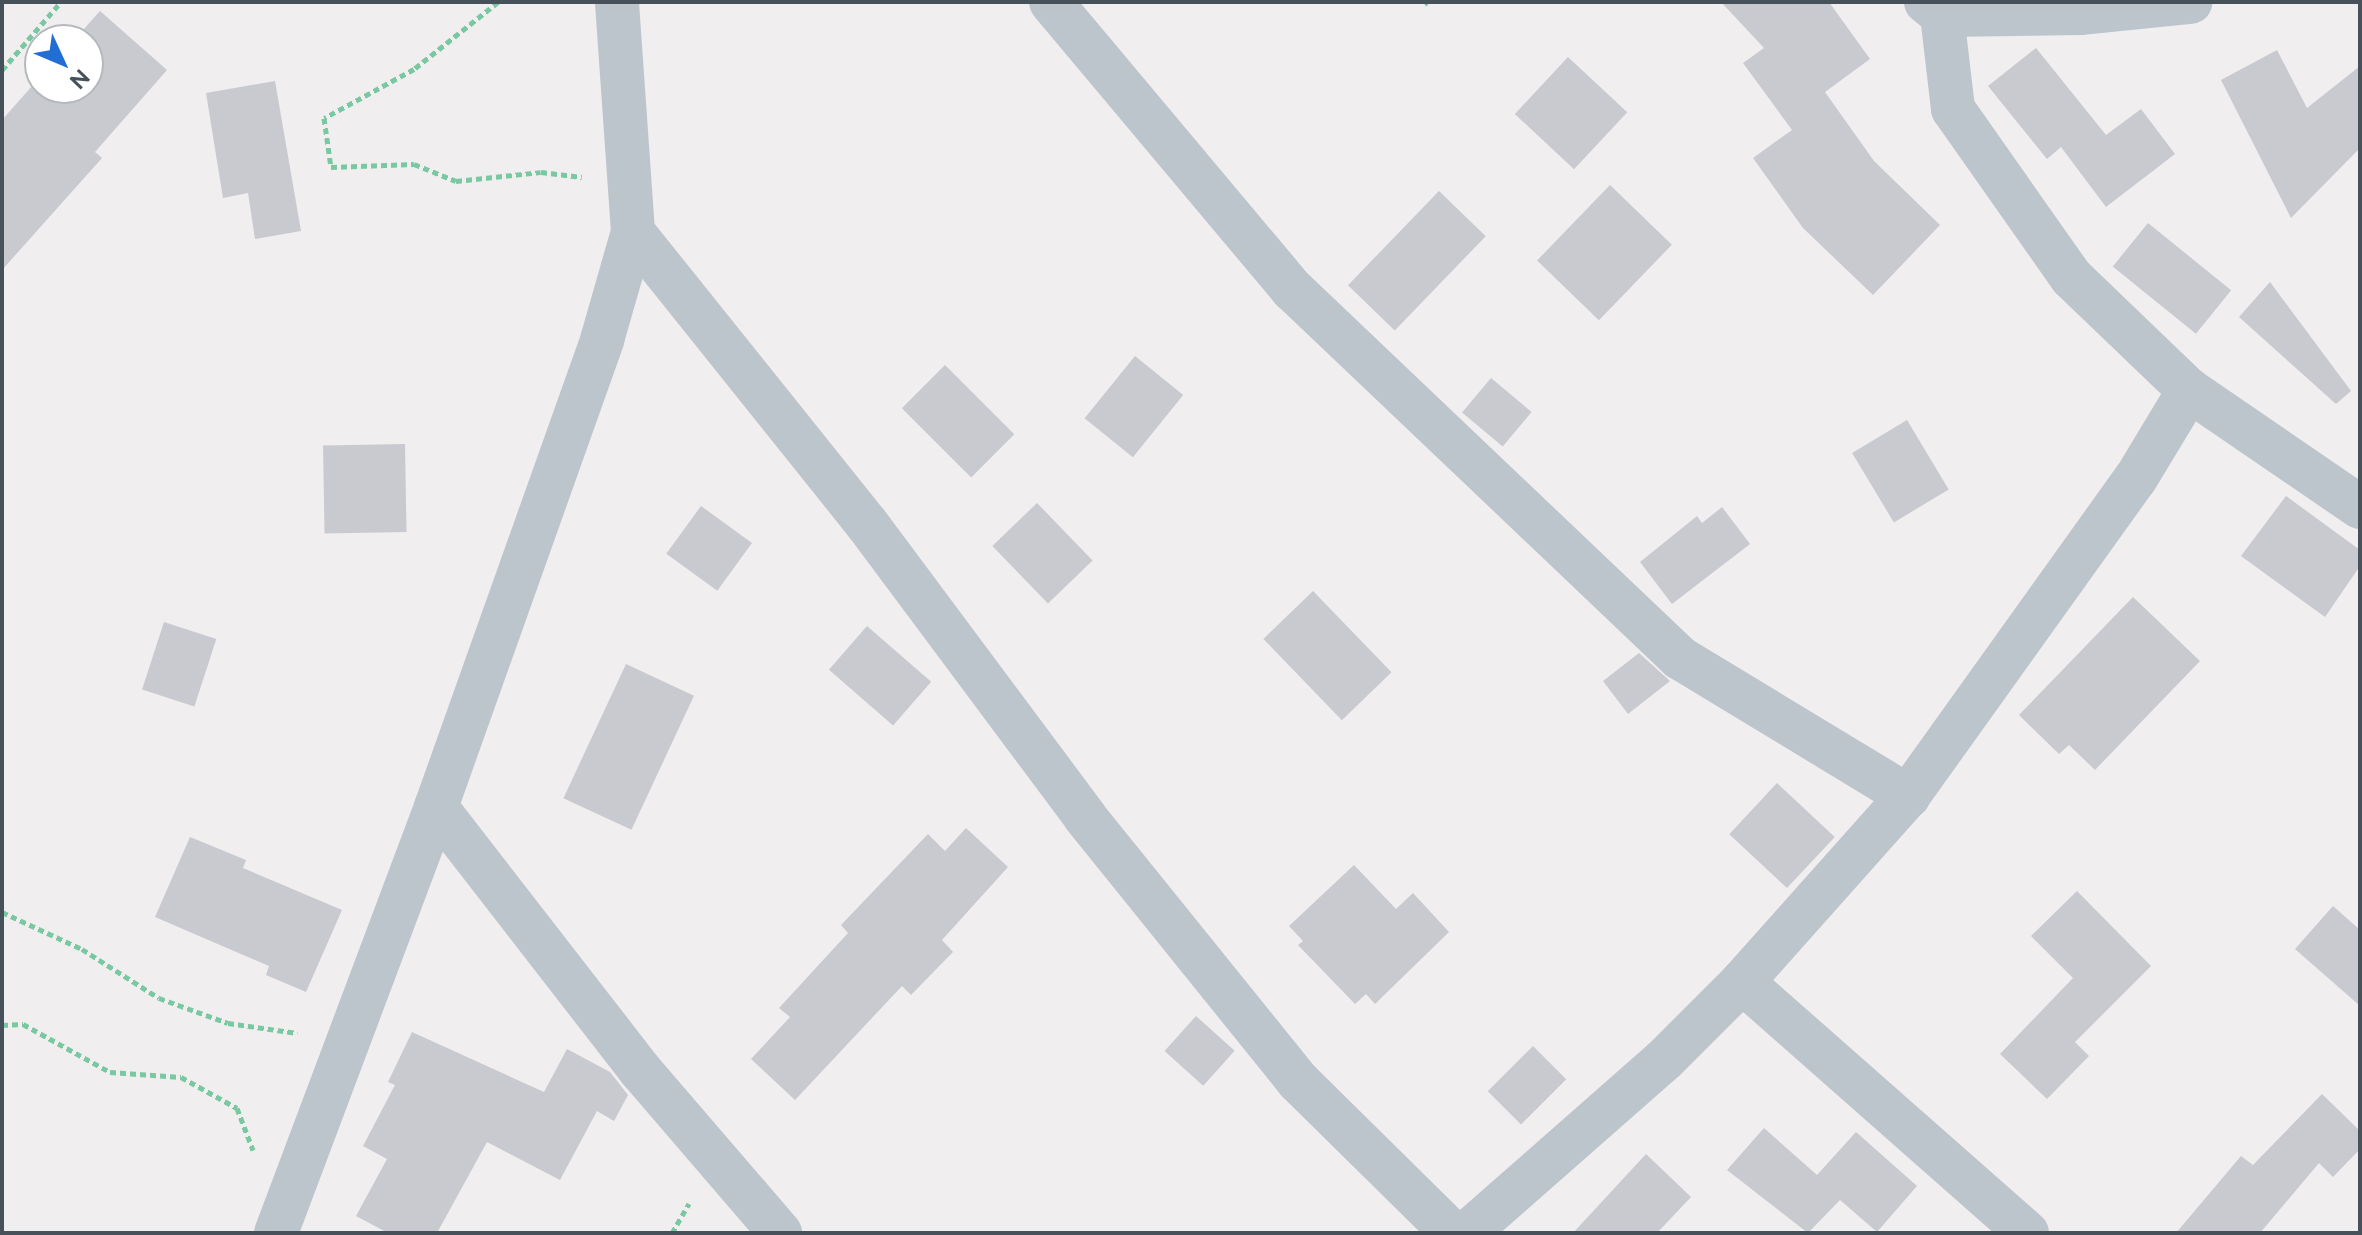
<!DOCTYPE html>
<html>
<head>
<meta charset="utf-8">
<style>
	body { margin:0 }
	#map { position:relative; width:2362px; height:1235px; overflow:hidden; background:#f0eeee; font-family:Raleway,sans-serif }
	div>[style] { position:absolute }
	.building>* { inset:0; background:#c8cad0; transform-origin:0 0 }
	.path>* { height:5px; margin-top:-2.5px; transform-origin:0; background:repeating-linear-gradient(90deg,#78c8a1 0 6px,transparent 0 10px) }
	.street>* { height:44px; margin:-22px; padding:0 22px; transform-origin:22px; border-radius:22px; background:#bdc5cc }
	span { translate:-50% -50%; white-space:nowrap; text-align:center; line-height:1.15; -webkit-text-stroke:8px #fff; paint-order:stroke }
	.frame { position:absolute; inset:0; border:4px solid #47515a; pointer-events:none }
	.north { position:absolute; left:24px; top:24px; width:80px; height:80px; box-sizing:border-box; background:#fff; border:2px solid #b5b9bd; border-radius:50%; rotate:134deg; font-size:22px; font-weight:700; line-height:32px; text-align:center; color:#47515a }
	.north::after { content:''; display:block; margin:auto; width:28px; height:36px; background:#236ed4; clip-path:polygon(50% 0,100% 100%,50% 72%,0 100%) }
</style>
</head>
<body>
<div id="map">
	<div class="building">
		<div style="clip-path:polygon(1721px 2px,1829px 2px,1870px 59px,1825px 92px,1874px 161px,1940px 225px,1873px 295px,1803px 228px,1753px 158px,1792px 130px,1743px 63px,1764px 48px)"></div>
		<div style="clip-path:polygon(100px 11px,167px 70px,95px 152px,102px 158px,2px 270px,2px 120px,40px 77px,40px 88px,88px 88px,88px 40px,74px 40px)"></div>
		<div style="clip-path:polygon(2036px 48px,2106px 135px,2141px 109px,2175px 154px,2106px 207px,2061px 147px,2047px 159px,1988px 86px)"></div>
		<div style="clip-path:polygon(2277px 50px,2307px 108px,2360px 66px,2360px 148px,2291px 218px,2221px 80px)"></div>
		<div style="left:1568px;top:57px;width:81px;height:78px;rotate:43deg"></div>
		<div style="clip-path:polygon(275px 81px,301px 231px,255px 239px,248px 193px,223px 198px,206px 93px)"></div>
		<div style="left:1610px;top:185px;width:86px;height:105px;rotate:44deg"></div>
		<div style="left:1439px;top:191px;width:65px;height:131px;rotate:44deg"></div>
		<div style="left:2148px;top:223px;width:107px;height:56px;rotate:39deg"></div>
		<div style="clip-path:polygon(2270px 282px,2351px 391px,2336px 404px,2239px 317px)"></div>
		<div style="left:1135px;top:356px;width:62px;height:80px;rotate:39deg"></div>
		<div style="left:945px;top:365px;width:98px;height:61px;rotate:45deg"></div>
		<div style="left:1491px;top:378px;width:53px;height:45px;rotate:40deg"></div>
		<div style="left:1907px;top:420px;width:81px;height:64px;rotate:59deg"></div>
		<div style="left:405px;top:444px;width:88px;height:82px;rotate:89deg"></div>
		<div style="clip-path:polygon(2286px 496px,2360px 550px,2360px 566px,2325px 617px,2241px 556px)"></div>
		<div style="left:1037px;top:503px;width:80px;height:62px;rotate:46deg"></div>
		<div style="left:701px;top:506px;width:63px;height:59px;rotate:36deg"></div>
		<div style="clip-path:polygon(1722px 507px,1750px 544px,1672px 604px,1640px 562px,1697px 516px,1702px 523px)"></div>
		<div style="left:1313px;top:591px;width:113px;height:69px;rotate:46deg"></div>
		<div style="clip-path:polygon(2133px 597px,2200px 661px,2095px 770px,2069px 745px,2059px 754px,2019px 715px)"></div>
		<div style="left:164px;top:622px;width:55px;height:71px;rotate:18deg"></div>
		<div style="left:867px;top:626px;width:85px;height:58px;rotate:41deg"></div>
		<div style="clip-path:polygon(1639px 653px,1670px 681px,1628px 714px,1603px 681px)"></div>
		<div style="left:626px;top:664px;width:75px;height:148px;rotate:25deg"></div>
		<div style="left:1777px;top:783px;width:79px;height:70px;rotate:43deg"></div>
		<div style="clip-path:polygon(966px 828px,1008px 867px,942px 940px,953px 952px,911px 995px,902px 986px,795px 1100px,751px 1059px,790px 1017px,779px 1008px,848px 933px,841px 925px,928px 834px,945px 851px)"></div>
		<div style="clip-path:polygon(190px 837px,246px 860px,243px 868px,342px 910px,306px 992px,266px 975px,269px 966px,155px 917px)"></div>
		<div style="clip-path:polygon(1354px 865px,1396px 909px,1413px 893px,1449px 932px,1375px 1004px,1366px 994px,1355px 1004px,1298px 945px,1303px 941px,1289px 926px)"></div>
		<div style="clip-path:polygon(2077px 891px,2151px 966px,2075px 1042px,2089px 1056px,2047px 1099px,2000px 1054px,2073px 978px,2031px 936px)"></div>
		<div style="clip-path:polygon(2333px 906px,2360px 930px,2360px 1006px,2295px 949px)"></div>
		<div style="left:1196px;top:1016px;width:52px;height:47px;rotate:42deg"></div>
		<div style="clip-path:polygon(412px 1032px,544px 1092px,567px 1049px,610px 1072px,628px 1095px,614px 1121px,597px 1111px,560px 1180px,487px 1142px,437px 1233px,388px 1233px,356px 1216px,387px 1159px,363px 1146px,395px 1085px,388px 1082px)"></div>
		<div style="left:1533px;top:1046px;width:47px;height:64px;rotate:45deg"></div>
		<div style="clip-path:polygon(2322px 1094px,2360px 1131px,2360px 1149px,2333px 1177px,2319px 1163px,2260px 1233px,2176px 1233px,2241px 1156px,2253px 1165px)"></div>
		<div style="clip-path:polygon(1764px 1128px,1817px 1175px,1856px 1132px,1917px 1186px,1877px 1232px,1840px 1200px,1808px 1233px,1727px 1170px)"></div>
		<div style="clip-path:polygon(1646px 1154px,1691px 1197px,1657px 1233px,1573px 1233px)"></div>
	</div>
	<div class="path">
		<div style="left:498px;top:2px;width:107px;rotate:141.4deg"></div>
		<div style="left:414px;top:69px;width:102px;rotate:151.4deg"></div>
		<div style="left:324px;top:118px;width:49px;rotate:81.9deg"></div>
		<div style="left:331px;top:167px;width:83px;rotate:-2.1deg"></div>
		<div style="left:414px;top:164px;width:45px;rotate:22deg"></div>
		<div style="left:456px;top:181px;width:85px;rotate:-6deg"></div>
		<div style="left:541px;top:172px;width:41px;rotate:7deg"></div>
		<div style="left:1426px;top:2px;width:3px;rotate:45deg"></div>
		<div style="left:2px;top:70px;width:90px;rotate:-49.1deg"></div>
		<div style="left:2px;top:912px;width:88px;rotate:24.8deg"></div>
		<div style="left:82px;top:949px;width:91px;rotate:32.5deg"></div>
		<div style="left:159px;top:998px;width:73px;rotate:19.9deg"></div>
		<div style="left:228px;top:1023px;width:70px;rotate:8.2deg"></div>
		<div style="left:2px;top:1025px;width:21px;rotate:-3deg"></div>
		<div style="left:23px;top:1024px;width:99px;rotate:28.9deg"></div>
		<div style="left:110px;top:1072px;width:71px;rotate:4deg"></div>
		<div style="left:181px;top:1077px;width:64px;rotate:29deg"></div>
		<div style="left:237px;top:1108px;width:45px;rotate:69.1deg"></div>
		<div style="left:672px;top:1233px;width:34px;rotate:-60deg"></div>
	</div>
	<div class="street">
		<div style="left:1051px;top:2px;width:376px;rotate:50deg"></div>
		<div style="left:1293px;top:290px;width:534px;rotate:43.56deg"></div>
		<div style="left:1680px;top:658px;width:267px;rotate:31.2deg"></div>
		<div style="left:1926px;top:2px;width:21px;rotate:39deg"></div>
		<div style="left:1942px;top:15px;width:138px;rotate:-0.8deg"></div>
		<div style="left:2080px;top:13px;width:111px;rotate:-5.7deg"></div>
		<div style="left:1942px;top:15px;width:95px;rotate:83.3deg"></div>
		<div style="left:1953px;top:109px;width:205px;rotate:54.9deg"></div>
		<div style="left:2071px;top:277px;width:163px;rotate:43.8deg"></div>
		<div style="left:2189px;top:390px;width:207px;rotate:34.4deg"></div>
		<div style="left:633px;top:232px;width:374px;rotate:51.3deg"></div>
		<div style="left:867px;top:524px;width:365px;rotate:53.3deg"></div>
		<div style="left:1085px;top:817px;width:339px;rotate:51.1deg"></div>
		<div style="left:1298px;top:1081px;width:216px;rotate:44.6deg"></div>
		<div style="left:436px;top:807px;width:333px;rotate:52.2deg"></div>
		<div style="left:640px;top:1070px;width:215px;rotate:49.3deg"></div>
		<div style="left:276px;top:1233px;width:455px;rotate:-69.4deg"></div>
		<div style="left:436px;top:807px;width:496px;rotate:-70.4deg"></div>
		<div style="left:602px;top:340px;width:112px;rotate:-74deg"></div>
		<div style="left:633px;top:232px;width:231px;rotate:-94deg"></div>
		<div style="left:1467px;top:1233px;width:262px;rotate:-41.3deg"></div>
		<div style="left:1664px;top:1060px;width:110px;rotate:-45deg"></div>
		<div style="left:2027px;top:1233px;width:380px;rotate:-138.6deg"></div>
		<div style="left:1742px;top:982px;width:249px;rotate:-48.3deg"></div>
		<div style="left:1908px;top:796px;width:391px;rotate:-54.4deg"></div>
		<div style="left:2136px;top:478px;width:103px;rotate:-58.9deg"></div>
	</div>
	<div class="frame"></div>
	<div class="north">N</div>
</div>
</body>
</html>
